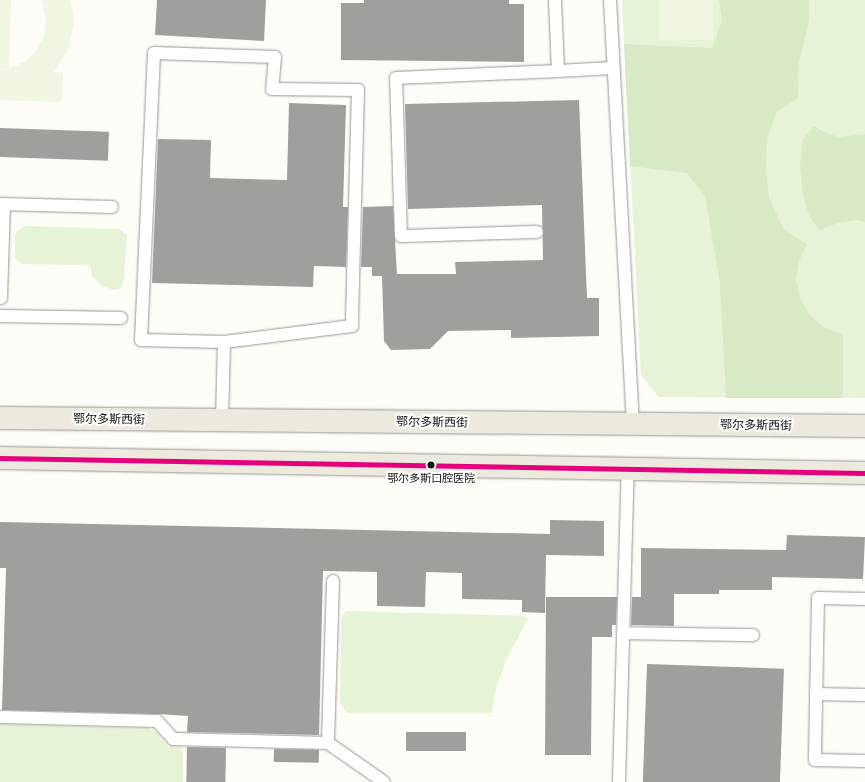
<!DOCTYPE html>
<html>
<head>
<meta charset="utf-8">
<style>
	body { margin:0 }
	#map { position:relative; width:865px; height:782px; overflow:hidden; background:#fdfcf7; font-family:Literata,"Noto Sans SC",serif }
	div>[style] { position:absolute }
	.green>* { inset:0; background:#e7f3d7 }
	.forest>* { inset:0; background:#d8eac5 }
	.pitch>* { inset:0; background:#f0f6e1; transform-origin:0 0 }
	.building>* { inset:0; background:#a19f9c; transform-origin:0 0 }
	.roads { filter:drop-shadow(0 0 1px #979795) drop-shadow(0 0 1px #979795) }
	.service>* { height:12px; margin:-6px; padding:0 6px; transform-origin:6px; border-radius:6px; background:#fffffe }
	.primary>* { height:22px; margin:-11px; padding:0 11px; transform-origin:11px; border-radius:11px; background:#ede9dc }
	.bus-1>* { height:5px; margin:-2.5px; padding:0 2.5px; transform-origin:2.5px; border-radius:2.5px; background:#e5007d }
	.dots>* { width:11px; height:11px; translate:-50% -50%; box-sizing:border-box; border:2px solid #fff; border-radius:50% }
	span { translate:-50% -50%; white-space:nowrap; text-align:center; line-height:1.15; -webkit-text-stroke:4px #fff; paint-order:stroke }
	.bus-label { font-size:11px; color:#111 }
	.street-label { font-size:12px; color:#111 }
</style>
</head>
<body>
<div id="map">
	<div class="green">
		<div style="clip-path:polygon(622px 0,865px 0,865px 398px,659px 397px,641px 375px)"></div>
		<div style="clip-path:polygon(24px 226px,119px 229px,127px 235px,124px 279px,121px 288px,115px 290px,102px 286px,92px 276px,90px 265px,22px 264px,15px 258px,15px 234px)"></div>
		<div style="clip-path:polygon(346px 611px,524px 616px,528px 619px,507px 658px,497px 685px,492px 713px,347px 713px,340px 703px,341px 618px)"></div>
		<div style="clip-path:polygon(0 724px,149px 728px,158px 733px,167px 746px,181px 747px,183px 753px,183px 782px,0 782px)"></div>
	</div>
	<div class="forest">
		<div style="clip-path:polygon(719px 0,809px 0,809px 20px,799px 63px,798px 98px,777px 112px,767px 138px,766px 166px,769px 198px,784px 230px,807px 244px,799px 261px,796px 279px,800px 298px,810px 315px,825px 328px,843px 334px,843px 398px,726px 398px,720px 283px,705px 196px,687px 173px,630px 166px,624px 44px,712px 48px,722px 21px)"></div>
		<div style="clip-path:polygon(814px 126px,826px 133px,839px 137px,865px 134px,865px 222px,856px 220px,837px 223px,820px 231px,809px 215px,803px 196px,800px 167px,803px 139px)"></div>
	</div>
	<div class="pitch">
		<div style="clip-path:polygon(0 0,11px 0,9px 69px,24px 62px,36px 51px,44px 37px,46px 22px,42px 0,71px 0,74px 23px,69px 48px,53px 72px,63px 73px,62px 102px,0 100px,0 70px,6px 69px,0 69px)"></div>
		<div style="left:659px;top:0;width:54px;height:40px"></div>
	</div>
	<div class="building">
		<div style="clip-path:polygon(157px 0,266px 0,264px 41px,155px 35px)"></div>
		<div style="clip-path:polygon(364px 0,509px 0,509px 4px,524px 4px,524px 62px,341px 60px,341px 3px,364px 3px)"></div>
		<div style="clip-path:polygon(579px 100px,587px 298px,599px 298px,599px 336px,511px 338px,511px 330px,448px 331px,430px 349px,391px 350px,384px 341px,382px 276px,372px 276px,372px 267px,361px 267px,363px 207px,393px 206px,397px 274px,456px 274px,455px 262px,543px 260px,542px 205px,408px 209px,405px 104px)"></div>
		<div style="clip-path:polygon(289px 103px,346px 105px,343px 207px,348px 207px,346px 267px,314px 266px,313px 287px,152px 283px,158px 139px,211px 140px,210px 178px,287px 180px)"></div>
		<div style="left:0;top:128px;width:109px;height:29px;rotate:2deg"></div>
		<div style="clip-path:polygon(550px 520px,604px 521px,604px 556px,546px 555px,545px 613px,522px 612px,522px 600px,462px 599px,462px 573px,426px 572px,425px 607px,377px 606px,377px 572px,323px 571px,319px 735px,187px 732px,188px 716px,157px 714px,2px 710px,6px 568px,0 568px,0 522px,550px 534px)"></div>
		<div style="clip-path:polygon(787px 535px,865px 537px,863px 579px,772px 577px,772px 590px,719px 590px,719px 594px,674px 594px,674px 626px,631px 625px,632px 597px,641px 597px,641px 548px,786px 550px)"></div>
		<div style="clip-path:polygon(546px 597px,617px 597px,616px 625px,612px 625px,612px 637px,592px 637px,591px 755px,545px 755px)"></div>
		<div style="left:647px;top:664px;width:137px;height:118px;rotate:2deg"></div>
		<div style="left:466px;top:732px;width:19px;height:60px;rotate:90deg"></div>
		<div style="left:187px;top:747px;width:39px;height:35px;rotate:1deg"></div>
		<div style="left:274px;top:749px;width:45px;height:13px;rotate:1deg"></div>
	</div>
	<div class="roads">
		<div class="service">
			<div style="left:555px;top:0;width:71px;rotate:87.6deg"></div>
			<div style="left:558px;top:71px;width:55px;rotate:-3.1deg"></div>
			<div style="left:610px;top:0;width:425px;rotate:86.9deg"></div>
			<div style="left:0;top:204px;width:112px;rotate:1.5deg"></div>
			<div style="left:537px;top:232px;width:136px;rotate:178.3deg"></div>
			<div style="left:401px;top:236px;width:158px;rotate:-91.8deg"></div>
			<div style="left:396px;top:78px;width:162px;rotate:-2.5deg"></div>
			<div style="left:1px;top:298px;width:94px;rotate:-88.2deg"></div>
			<div style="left:0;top:316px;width:121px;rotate:0.9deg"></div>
			<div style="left:222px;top:420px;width:78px;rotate:-88.5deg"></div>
			<div style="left:224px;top:342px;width:83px;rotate:-178.6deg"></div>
			<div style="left:141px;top:340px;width:287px;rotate:-87.4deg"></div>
			<div style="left:154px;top:53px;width:121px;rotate:1.9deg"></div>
			<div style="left:275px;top:57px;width:32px;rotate:95deg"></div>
			<div style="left:272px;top:89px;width:86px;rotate:0.7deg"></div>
			<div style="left:358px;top:90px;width:236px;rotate:91.5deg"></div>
			<div style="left:352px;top:326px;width:129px;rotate:172.9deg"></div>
			<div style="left:333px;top:581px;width:162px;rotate:91.8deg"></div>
			<div style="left:328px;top:743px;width:68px;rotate:34.9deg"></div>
			<div style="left:865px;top:599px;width:47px;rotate:-178.8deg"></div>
			<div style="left:818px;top:598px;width:162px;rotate:91.1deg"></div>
			<div style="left:815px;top:760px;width:50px;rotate:1.1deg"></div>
			<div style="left:623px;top:633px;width:130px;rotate:0.9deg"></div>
			<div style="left:816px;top:694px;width:49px;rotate:1.2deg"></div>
			<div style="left:0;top:717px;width:157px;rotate:1.5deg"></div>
			<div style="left:157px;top:721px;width:24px;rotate:48deg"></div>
			<div style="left:173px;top:739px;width:155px;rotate:1.5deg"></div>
			<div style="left:619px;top:782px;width:313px;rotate:-88.4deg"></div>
		</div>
		<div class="primary">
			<div style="left:0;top:418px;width:865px;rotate:0.53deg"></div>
			<div style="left:0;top:458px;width:865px;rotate:0.99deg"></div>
		</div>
	</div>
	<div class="bus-1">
		<div style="left:0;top:458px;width:865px;rotate:0.99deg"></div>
	</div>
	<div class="dots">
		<div style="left:431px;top:465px;background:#111"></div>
	</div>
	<div class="bus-label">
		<span style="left:431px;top:477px">鄂尔多斯口腔医院</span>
	</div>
	<div class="street-label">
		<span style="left:109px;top:419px;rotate:1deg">鄂尔多斯西街</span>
		<span style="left:432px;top:422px;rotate:1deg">鄂尔多斯西街</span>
		<span style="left:756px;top:425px;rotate:1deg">鄂尔多斯西街</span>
	</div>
</div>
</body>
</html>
